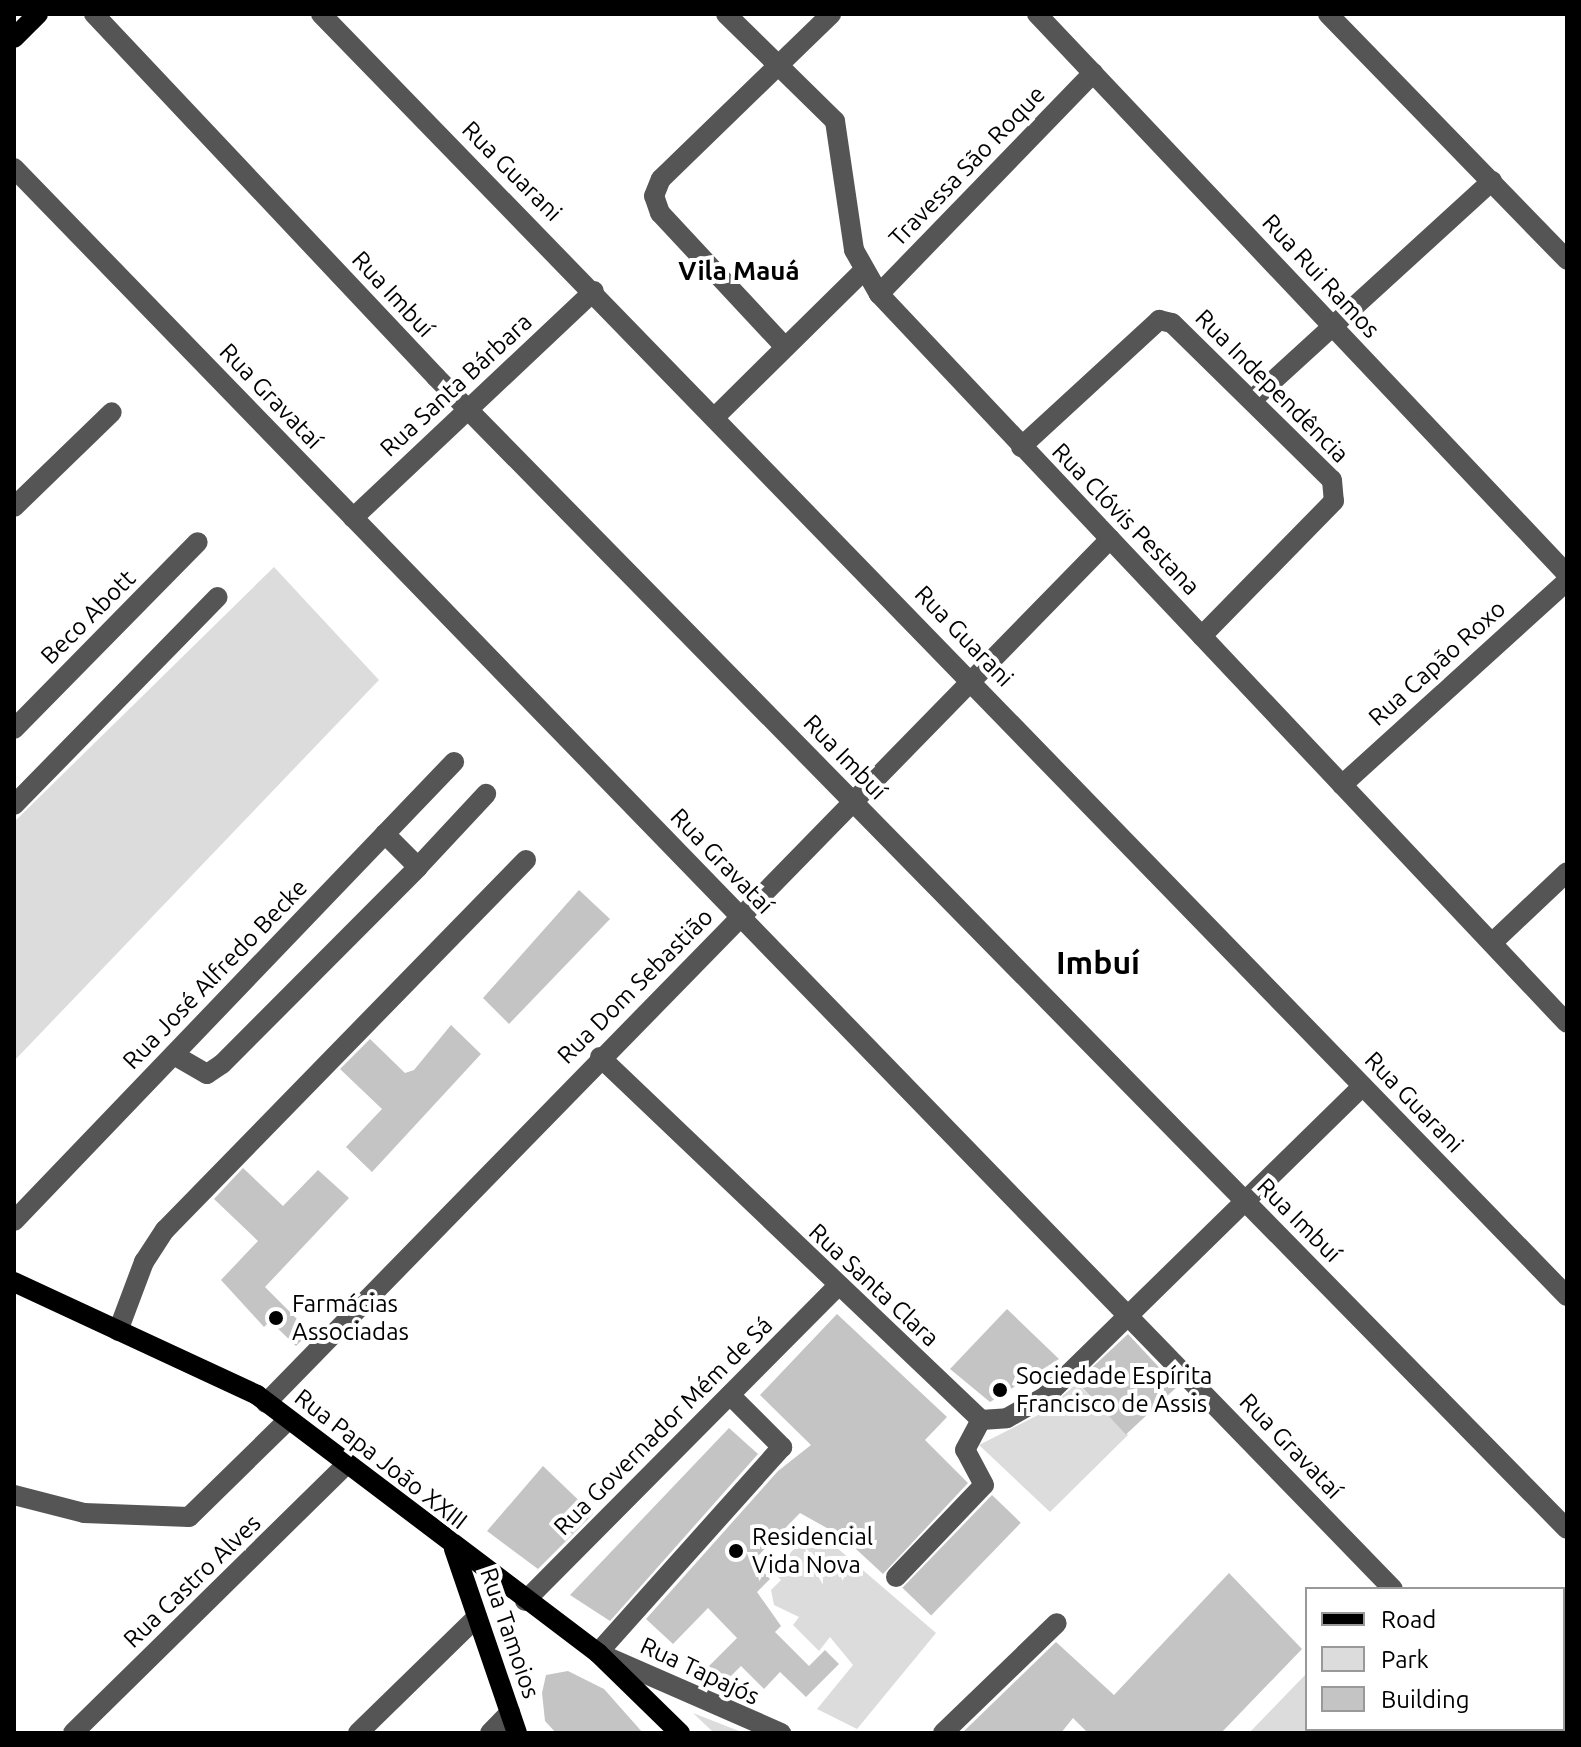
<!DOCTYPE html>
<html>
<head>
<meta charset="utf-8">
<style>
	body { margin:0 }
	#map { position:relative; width:1581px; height:1747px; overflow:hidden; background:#fff; font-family:Ubuntu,sans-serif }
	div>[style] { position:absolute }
	.green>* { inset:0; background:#dcdcdc }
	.building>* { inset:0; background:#c4c4c4; transform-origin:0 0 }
	.minor>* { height:20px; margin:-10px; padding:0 10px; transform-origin:10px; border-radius:10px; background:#555 }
	.major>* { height:20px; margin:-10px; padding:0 10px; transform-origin:10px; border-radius:10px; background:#000 }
	.dots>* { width:22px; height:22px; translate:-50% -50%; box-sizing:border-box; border:4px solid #fff; border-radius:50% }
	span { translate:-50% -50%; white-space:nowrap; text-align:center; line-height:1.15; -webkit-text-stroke:8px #fff; paint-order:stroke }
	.street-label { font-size:24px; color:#000 }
	.poi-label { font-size:24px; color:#000 }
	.left { translate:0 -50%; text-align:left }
	.neighbourhood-label { font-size:26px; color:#000; font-weight:700 }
	.district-label { font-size:32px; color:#000; font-weight:700 }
	.frame { position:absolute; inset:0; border:16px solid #000; pointer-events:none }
	.legend { position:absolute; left:1305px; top:1587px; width:260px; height:144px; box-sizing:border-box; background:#fff; border:2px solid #999; margin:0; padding:10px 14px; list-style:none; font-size:24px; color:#000 }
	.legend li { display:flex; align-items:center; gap:16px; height:40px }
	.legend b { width:40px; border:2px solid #999 }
</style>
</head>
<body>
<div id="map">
	<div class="green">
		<div style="clip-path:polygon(274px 567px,379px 680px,14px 1061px,14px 822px)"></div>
		<div style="clip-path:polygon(1077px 1383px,1128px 1435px,1050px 1512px,979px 1445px,1046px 1411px)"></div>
		<div style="clip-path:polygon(814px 1528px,936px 1633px,857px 1729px,817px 1709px,853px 1665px,830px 1637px,819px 1651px,793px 1625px,799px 1617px,774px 1605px,771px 1590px,781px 1580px,773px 1571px)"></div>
		<div style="clip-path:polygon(1307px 1673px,1307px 1729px,1420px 1733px,1249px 1733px)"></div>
		<div style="clip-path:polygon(693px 1713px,744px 1733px,714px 1733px)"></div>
	</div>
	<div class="building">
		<div style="clip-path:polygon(579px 890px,610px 919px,509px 1024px,483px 998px)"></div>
		<div style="clip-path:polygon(451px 1025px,481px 1054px,372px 1172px,346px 1147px,382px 1109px,340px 1069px,370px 1039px,405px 1073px,414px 1070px)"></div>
		<div style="clip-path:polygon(243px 1168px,283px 1206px,318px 1170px,349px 1198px,265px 1287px,310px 1332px,296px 1346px,270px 1321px,264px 1327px,221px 1280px,258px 1241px,214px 1199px)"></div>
		<div style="clip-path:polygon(1007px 1309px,1059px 1359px,990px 1402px,950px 1369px)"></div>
		<div style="clip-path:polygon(837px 1314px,947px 1417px,925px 1440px,968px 1483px,883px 1574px,843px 1537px,800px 1513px,753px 1561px,770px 1579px,757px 1592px,781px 1626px,775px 1632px,809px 1666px,825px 1650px,839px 1664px,806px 1697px,780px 1672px,764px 1689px,741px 1666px,725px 1682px,709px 1666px,737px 1638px,708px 1608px,673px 1644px,646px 1619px,778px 1471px,811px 1445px,760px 1395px)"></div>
		<div style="left:1128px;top:1334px;width:72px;height:70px;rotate:47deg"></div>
		<div style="clip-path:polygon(729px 1428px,758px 1454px,610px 1621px,570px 1595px)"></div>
		<div style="clip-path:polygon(543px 1466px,593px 1514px,538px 1569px,487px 1531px)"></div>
		<div style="left:992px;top:1495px;width:40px;height:129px;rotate:44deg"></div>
		<div style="clip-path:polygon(1229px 1573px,1302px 1649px,1221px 1733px,1088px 1733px,1073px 1718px,1061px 1733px,962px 1733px,1056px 1642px,1114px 1695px)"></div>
		<div style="clip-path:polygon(568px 1671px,604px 1689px,643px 1733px,556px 1733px,545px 1721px,542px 1693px,546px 1675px)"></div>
	</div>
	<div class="minor">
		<div style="left:94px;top:14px;width:499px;rotate:46.7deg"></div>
		<div style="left:436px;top:377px;width:1614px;rotate:45.53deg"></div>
		<div style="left:321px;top:14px;width:1788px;rotate:45.82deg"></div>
		<div style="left:726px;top:14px;width:153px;rotate:44.5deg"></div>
		<div style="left:835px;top:121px;width:130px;rotate:81.6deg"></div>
		<div style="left:854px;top:250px;width:51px;rotate:60.4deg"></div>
		<div style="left:879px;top:294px;width:1002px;rotate:46.66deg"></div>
		<div style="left:1037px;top:14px;width:771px;rotate:46.58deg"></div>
		<div style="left:1328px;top:14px;width:343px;rotate:45.8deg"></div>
		<div style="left:14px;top:168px;width:1980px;rotate:45.86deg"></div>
		<div style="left:879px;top:294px;width:308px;rotate:-45.9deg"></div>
		<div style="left:785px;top:347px;width:183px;rotate:-133deg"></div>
		<div style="left:660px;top:213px;width:18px;rotate:-109deg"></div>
		<div style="left:654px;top:196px;width:18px;rotate:-68deg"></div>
		<div style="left:661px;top:179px;width:237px;rotate:-44.1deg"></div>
		<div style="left:1252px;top:400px;width:325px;rotate:-42.4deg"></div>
		<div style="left:716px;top:416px;width:205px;rotate:-44.6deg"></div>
		<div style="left:1021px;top:447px;width:188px;rotate:-42.6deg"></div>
		<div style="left:1159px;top:320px;width:13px;rotate:13deg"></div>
		<div style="left:1172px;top:323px;width:224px;rotate:44.5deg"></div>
		<div style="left:1332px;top:480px;width:21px;rotate:85deg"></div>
		<div style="left:1334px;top:501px;width:189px;rotate:134.4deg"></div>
		<div style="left:14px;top:507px;width:136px;rotate:-44.1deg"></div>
		<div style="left:353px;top:518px;width:331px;rotate:-43.3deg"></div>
		<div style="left:14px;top:729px;width:262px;rotate:-45.5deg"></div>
		<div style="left:1342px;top:785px;width:304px;rotate:-42.2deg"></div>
		<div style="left:14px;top:805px;width:291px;rotate:-45.6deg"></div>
		<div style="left:418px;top:867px;width:100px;rotate:-47deg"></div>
		<div style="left:1492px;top:943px;width:103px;rotate:-43.4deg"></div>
		<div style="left:174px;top:1055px;width:38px;rotate:30deg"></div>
		<div style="left:207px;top:1074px;width:18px;rotate:-34deg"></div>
		<div style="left:222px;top:1064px;width:278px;rotate:-45.1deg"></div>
		<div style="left:418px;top:867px;width:47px;rotate:-135deg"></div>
		<div style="left:600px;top:1057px;width:526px;rotate:43.61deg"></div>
		<div style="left:981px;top:1420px;width:26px;rotate:-4deg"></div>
		<div style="left:1007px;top:1418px;width:45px;rotate:-29.4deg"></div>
		<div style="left:1046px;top:1396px;width:443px;rotate:-44.4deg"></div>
		<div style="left:14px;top:1221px;width:636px;rotate:-46.21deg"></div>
		<div style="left:118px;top:1331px;width:74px;rotate:-69.4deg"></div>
		<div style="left:144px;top:1262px;width:38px;rotate:-57deg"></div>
		<div style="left:165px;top:1230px;width:517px;rotate:-45.71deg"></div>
		<div style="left:730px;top:1395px;width:74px;rotate:45deg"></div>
		<div style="left:782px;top:1447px;width:276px;rotate:131.8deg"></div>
		<div style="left:598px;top:1653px;width:200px;rotate:23.6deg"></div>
		<div style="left:266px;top:1403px;width:1208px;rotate:-45.67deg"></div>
		<div style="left:14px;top:1495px;width:72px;rotate:14.4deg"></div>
		<div style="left:84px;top:1513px;width:105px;rotate:2.2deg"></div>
		<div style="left:189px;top:1517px;width:139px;rotate:-44.4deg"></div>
		<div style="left:896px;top:1577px;width:127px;rotate:-46.3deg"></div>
		<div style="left:984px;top:1485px;width:40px;rotate:-118deg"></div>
		<div style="left:965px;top:1450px;width:34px;rotate:-62deg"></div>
		<div style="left:525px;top:1601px;width:443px;rotate:-45.2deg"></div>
		<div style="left:1529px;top:1729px;width:6px;rotate:45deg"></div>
		<div style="left:73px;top:1733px;width:383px;rotate:-44.5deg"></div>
		<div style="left:358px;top:1733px;width:166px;rotate:-44.3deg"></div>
		<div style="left:490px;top:1733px;width:29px;rotate:-46deg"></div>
		<div style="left:943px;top:1733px;width:158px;rotate:-44deg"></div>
	</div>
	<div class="major">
		<div style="left:14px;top:38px;width:34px;rotate:-45deg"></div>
		<div style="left:14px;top:1282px;width:268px;rotate:24.9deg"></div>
		<div style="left:257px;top:1395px;width:428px;rotate:37.1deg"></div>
		<div style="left:598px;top:1653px;width:115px;rotate:44.3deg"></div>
		<div style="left:454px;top:1549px;width:194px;rotate:71.1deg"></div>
	</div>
	<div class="dots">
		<div style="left:276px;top:1318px;background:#000"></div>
		<div style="left:1000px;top:1390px;background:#000"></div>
		<div style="left:736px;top:1551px;background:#000"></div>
	</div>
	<div class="street-label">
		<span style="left:967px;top:166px;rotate:-46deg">Travessa São Roque</span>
		<span style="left:512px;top:171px;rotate:45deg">Rua Guarani</span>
		<span style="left:1321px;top:276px;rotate:47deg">Rua Rui Ramos</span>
		<span style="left:393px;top:294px;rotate:47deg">Rua Imbuí</span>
		<span style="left:456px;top:385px;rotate:-43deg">Rua Santa Bárbara</span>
		<span style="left:1272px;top:386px;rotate:45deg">Rua Independência</span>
		<span style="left:271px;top:396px;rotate:46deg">Rua Gravataí</span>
		<span style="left:1126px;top:519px;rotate:46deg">Rua Clóvis Pestana</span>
		<span style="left:88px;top:617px;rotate:-45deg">Beco Abott</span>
		<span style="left:964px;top:636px;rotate:46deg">Rua Guarani</span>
		<span style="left:1437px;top:663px;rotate:-42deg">Rua Capão Roxo</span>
		<span style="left:845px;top:757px;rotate:46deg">Rua Imbuí</span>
		<span style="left:722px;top:861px;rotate:46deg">Rua Gravataí</span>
		<span style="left:215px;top:974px;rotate:-46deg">Rua José Alfredo Becke</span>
		<span style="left:635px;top:986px;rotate:-45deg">Rua Dom Sebastião</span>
		<span style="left:1414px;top:1102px;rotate:46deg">Rua Guarani</span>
		<span style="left:1299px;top:1220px;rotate:45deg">Rua Imbuí</span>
		<span style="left:874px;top:1285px;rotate:43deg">Rua Santa Clara</span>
		<span style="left:663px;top:1426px;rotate:-45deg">Rua Governador Mém de Sá</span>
		<span style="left:1291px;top:1446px;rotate:46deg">Rua Gravataí</span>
		<span style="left:381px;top:1459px;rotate:38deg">Rua Papa João XXIII</span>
		<span style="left:192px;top:1581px;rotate:-44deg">Rua Castro Alves</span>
		<span style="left:510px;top:1633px;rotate:71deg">Rua Tamoios</span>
		<span style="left:700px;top:1671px;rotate:25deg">Rua Tapajós</span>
	</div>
	<div class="poi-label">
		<span class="left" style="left:292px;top:1318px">Farmácias<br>Associadas</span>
		<span class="left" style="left:1016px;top:1390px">Sociedade Espírita<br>Francisco de Assis</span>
		<span class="left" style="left:752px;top:1551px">Residencial<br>Vida Nova</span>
	</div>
	<div class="neighbourhood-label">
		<span style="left:739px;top:271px">Vila Mauá</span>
	</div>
	<div class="district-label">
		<span style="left:1098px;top:962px">Imbuí</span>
	</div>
	<div class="frame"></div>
	<ul class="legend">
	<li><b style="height:10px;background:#000"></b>Road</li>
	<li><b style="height:22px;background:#dcdcdc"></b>Park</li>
	<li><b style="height:22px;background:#c4c4c4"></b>Building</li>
	</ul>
</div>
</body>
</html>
